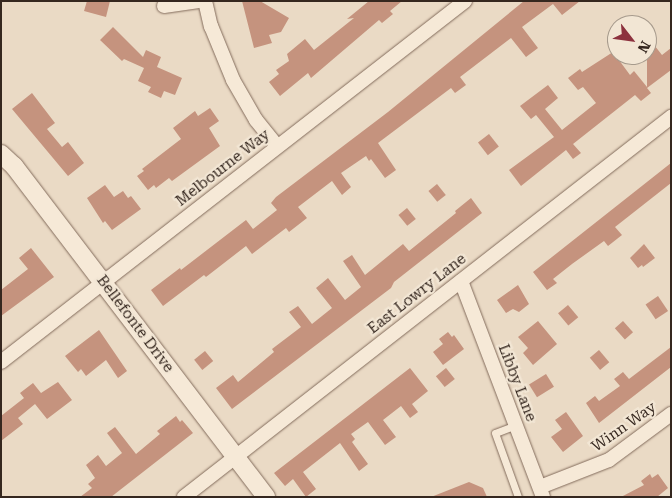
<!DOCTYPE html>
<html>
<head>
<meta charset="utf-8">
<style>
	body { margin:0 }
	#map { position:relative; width:672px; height:498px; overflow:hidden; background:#eadac5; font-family:"Roboto Serif",serif }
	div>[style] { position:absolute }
	.building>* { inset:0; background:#c5937e; transform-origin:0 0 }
	.roads { filter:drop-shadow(0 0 1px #836c5c) drop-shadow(0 0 1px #836c5c) }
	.service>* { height:7px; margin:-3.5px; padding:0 3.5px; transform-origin:3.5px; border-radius:3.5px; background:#f6e9d7 }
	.minor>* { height:14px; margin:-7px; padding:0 7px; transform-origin:7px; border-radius:7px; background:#f6e9d7 }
	.tertiary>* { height:18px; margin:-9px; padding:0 9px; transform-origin:9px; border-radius:9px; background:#f6e9d7 }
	span { translate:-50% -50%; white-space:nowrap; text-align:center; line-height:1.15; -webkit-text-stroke:4.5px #f2e6d4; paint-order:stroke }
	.street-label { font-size:15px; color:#35271f }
	.frame { position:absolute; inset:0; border:2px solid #35271f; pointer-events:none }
	.north { position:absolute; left:607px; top:15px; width:50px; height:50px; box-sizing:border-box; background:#f2e6d4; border:1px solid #a69a8c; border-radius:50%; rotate:120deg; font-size:14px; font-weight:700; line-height:20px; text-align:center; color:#35271f }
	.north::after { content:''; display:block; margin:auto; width:18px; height:22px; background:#8d323e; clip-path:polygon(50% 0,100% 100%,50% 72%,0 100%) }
</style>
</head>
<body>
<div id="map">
	<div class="building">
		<div style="clip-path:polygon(87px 1px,110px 1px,106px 17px,84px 11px)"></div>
		<div style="clip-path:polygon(242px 1px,260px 1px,289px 18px,281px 32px,269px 35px,272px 43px,254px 48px)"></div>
		<div style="clip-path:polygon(369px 1px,402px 1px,390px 11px,393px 14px,382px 23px,379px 20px,311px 78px,308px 73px,280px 96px,269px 82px,279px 74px,276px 70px,289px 61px,287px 54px,305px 39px,314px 50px,354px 18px,347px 19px)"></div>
		<div style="clip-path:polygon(524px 1px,580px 1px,562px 15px,553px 4px,522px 27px,538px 48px,526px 57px,511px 38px,460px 77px,466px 85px,455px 93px,451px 88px,378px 143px,396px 170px,385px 178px,371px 159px,369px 161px,366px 156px,341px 173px,351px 187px,342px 195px,332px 181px,298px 207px,307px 218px,289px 232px,286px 228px,252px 254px,246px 246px,206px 277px,204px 275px,163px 306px,151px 290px,180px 268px,181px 270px,246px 220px,253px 229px,277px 210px,271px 203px,276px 197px,388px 112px)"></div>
		<div style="clip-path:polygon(113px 27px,143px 57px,146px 50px,161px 57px,157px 67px,182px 78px,175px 95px,164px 91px,161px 98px,148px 92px,151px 87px,138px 81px,144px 68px,124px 59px,122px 61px,100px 40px)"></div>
		<div style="clip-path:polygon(647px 36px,662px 55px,671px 48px,671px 70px,647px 88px,651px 93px,641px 101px,635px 95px,573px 144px,581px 153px,573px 159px,566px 150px,521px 186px,509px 170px,554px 137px,536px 115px,531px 119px,520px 106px,548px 85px,558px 98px,545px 109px,562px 130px,596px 103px,583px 87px,578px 90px,568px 78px,580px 69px,582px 72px,613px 52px,630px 75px,634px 71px,647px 87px)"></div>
		<div style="clip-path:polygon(32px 93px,55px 123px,47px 129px,62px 147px,68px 142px,84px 163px,68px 176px,12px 109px)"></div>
		<div style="clip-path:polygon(210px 108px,219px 121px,209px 128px,220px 146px,172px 181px,169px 178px,156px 188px,154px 185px,148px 190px,137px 176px,144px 171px,142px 169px,181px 139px,173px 128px,195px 111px,198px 116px)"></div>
		<div style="left:489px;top:134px;width:16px;height:14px;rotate:52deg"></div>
		<div style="clip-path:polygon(671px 163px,671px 183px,615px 227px,622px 235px,608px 246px,604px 241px,572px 264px,553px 279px,557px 283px,547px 290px,533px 272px)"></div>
		<div style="left:437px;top:184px;width:14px;height:11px;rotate:51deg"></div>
		<div style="clip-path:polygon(105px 185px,114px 197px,123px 191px,128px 198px,131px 196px,141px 209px,112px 230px,105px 221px,103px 223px,87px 198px)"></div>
		<div style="clip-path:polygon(471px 198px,482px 213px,394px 282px,391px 288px,232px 409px,216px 388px,233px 375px,238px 382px,274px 352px,272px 349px,301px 327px,289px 312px,298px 306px,312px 324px,332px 308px,316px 288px,328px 278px,345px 300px,361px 287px,343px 261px,352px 255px,365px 275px,403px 244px,409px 251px,456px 213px,455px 211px)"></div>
		<div style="left:407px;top:208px;width:14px;height:11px;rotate:51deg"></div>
		<div style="clip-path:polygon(644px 244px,655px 258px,643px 267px,642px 265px,638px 268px,630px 258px)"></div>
		<div style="clip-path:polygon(31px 248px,54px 277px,1px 316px,1px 290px,28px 269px,19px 258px)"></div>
		<div style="clip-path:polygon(518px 285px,529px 304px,519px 312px,513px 309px,506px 313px,497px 300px)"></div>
		<div style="left:658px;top:296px;width:18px;height:15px;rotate:56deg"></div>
		<div style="left:568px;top:305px;width:16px;height:13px;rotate:50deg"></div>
		<div style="clip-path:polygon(538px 321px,557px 344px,533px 365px,523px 353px,528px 348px,518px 337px)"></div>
		<div style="left:623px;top:321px;width:15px;height:11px;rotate:48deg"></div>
		<div style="clip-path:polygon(99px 330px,127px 371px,118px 378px,106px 360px,86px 376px,81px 369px,78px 372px,65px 356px)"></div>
		<div style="clip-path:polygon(448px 332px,452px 337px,454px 335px,464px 349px,443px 365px,433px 352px,443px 344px,439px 339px)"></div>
		<div style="clip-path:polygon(671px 347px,671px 367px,599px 423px,586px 403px,595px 396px,599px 401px,620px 386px,614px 379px,623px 372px,629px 379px)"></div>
		<div style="left:599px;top:350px;width:16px;height:12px;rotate:50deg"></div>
		<div style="left:205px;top:351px;width:13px;height:14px;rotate:51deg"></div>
		<div style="clip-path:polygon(410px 368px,428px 391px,412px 404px,418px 412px,410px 418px,401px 406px,383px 420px,396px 437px,385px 445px,368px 422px,351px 434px,355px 439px,352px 442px,368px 464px,359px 471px,340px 443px,303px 472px,316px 489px,306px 497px,293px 479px,285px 486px,274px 473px)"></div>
		<div style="left:446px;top:368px;width:14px;height:13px;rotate:51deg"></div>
		<div style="left:546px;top:374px;width:15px;height:20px;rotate:58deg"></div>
		<div style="clip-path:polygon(58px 382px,72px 400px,47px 419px,35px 404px,18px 418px,23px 424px,1px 441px,1px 416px,24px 398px,20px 393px,33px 383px,41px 393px)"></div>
		<div style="clip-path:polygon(566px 412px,583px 436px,563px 452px,551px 437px,562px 429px,555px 420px)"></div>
		<div style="clip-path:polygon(176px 416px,180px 422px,182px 420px,193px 433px,111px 497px,80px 497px,92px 488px,88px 484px,95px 478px,86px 465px,98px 455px,106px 466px,122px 453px,107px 433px,115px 427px,136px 454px,160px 434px,157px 431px)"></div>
		<div style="clip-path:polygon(650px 474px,652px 478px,658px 474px,668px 488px,657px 497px,621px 497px,644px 485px,641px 481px)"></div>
		<div style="clip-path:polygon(469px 482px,483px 488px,487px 497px,431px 497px)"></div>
	</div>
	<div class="roads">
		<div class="service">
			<div style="left:516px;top:425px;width:22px;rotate:159deg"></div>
			<div style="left:495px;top:433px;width:68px;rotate:70.2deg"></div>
		</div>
		<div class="minor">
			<div style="left:205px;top:1px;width:26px;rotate:77deg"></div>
			<div style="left:211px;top:26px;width:58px;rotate:67.8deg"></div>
			<div style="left:233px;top:80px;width:46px;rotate:60.1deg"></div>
			<div style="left:256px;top:120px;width:33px;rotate:51deg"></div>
			<div style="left:164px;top:6px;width:35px;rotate:-8deg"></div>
			<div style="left:461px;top:281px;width:231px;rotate:69.2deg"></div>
			<div style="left:1px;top:362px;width:588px;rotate:-37.88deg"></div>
			<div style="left:540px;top:487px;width:74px;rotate:-21.4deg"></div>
			<div style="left:609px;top:460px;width:77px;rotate:-36.6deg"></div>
			<div style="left:184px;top:497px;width:618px;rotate:-37.96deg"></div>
		</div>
		<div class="tertiary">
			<div style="left:1px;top:154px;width:18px;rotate:43deg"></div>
			<div style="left:14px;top:166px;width:416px;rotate:52.7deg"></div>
		</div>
	</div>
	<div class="street-label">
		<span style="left:223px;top:168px;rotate:-38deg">Melbourne Way</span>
		<span style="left:417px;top:294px;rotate:-38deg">East Lowry Lane</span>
		<span style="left:135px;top:324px;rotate:53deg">Bellefonte Drive</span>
		<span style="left:517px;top:383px;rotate:69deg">Libby Lane</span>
		<span style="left:624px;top:427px;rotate:-35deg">Winn Way</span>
	</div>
	<div class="frame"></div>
	<div class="north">N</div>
</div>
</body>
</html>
